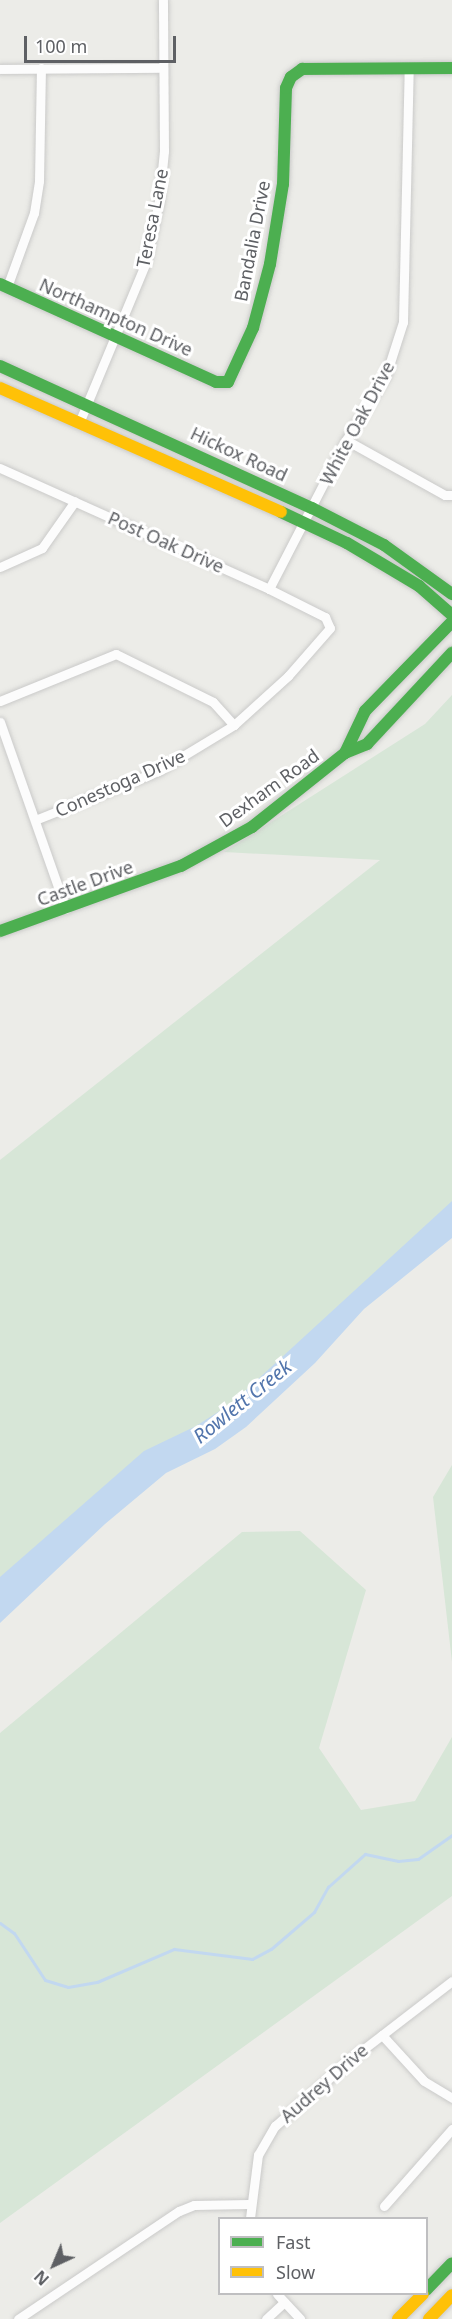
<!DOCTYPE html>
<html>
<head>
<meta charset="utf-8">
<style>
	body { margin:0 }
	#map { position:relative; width:452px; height:2319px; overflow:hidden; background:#ecece8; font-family:"Noto Sans",sans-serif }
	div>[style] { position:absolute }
	.green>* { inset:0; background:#d7e6d7 }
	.water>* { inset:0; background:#c2d8f0 }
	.stream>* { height:3px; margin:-1.5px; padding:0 1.5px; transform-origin:1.5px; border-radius:1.5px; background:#c2d8f0 }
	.roads { filter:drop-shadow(0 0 2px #cacac9) drop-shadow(0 0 2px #cacac9) }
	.street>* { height:9px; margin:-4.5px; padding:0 4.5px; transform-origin:4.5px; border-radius:4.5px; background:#fcfcfc }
	.fast>* { height:12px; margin:-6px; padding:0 6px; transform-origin:6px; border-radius:6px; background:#4caf50 }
	.slow>* { height:12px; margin:-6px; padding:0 6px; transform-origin:6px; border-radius:6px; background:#ffc107 }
	span { translate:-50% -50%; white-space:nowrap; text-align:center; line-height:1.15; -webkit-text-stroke:6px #fff; paint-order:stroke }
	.street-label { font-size:18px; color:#5e6064 }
	.water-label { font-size:20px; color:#5275ac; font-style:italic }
	.legend { position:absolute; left:218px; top:2217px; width:210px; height:78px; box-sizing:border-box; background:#fff; border:2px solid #bfbfc1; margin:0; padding:8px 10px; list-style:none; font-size:18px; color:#5e6064 }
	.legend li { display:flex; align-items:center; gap:12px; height:30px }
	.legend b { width:30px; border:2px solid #bfbfc1 }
	.north { position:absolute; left:24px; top:2235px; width:60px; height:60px; -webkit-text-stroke:4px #fff; paint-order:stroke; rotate:224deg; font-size:16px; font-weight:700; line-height:24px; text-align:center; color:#5e6064 }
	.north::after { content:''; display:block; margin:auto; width:21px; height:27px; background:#5e6064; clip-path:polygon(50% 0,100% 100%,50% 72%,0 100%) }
	.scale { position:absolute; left:24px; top:36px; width:152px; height:27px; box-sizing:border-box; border:3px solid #5e6064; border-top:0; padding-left:8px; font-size:18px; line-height:21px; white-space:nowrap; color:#5e6064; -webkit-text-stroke:4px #fff; paint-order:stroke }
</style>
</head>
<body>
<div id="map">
	<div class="green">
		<div style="clip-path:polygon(452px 695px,452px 1226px,0 1593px,0 1160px,380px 860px,224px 852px,425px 724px)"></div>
		<div style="clip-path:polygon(452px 1465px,452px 1662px,433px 1497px)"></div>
		<div style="clip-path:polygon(300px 1531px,366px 1590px,319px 1748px,361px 1810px,415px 1801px,452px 1737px,452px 1896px,0 2223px,0 1733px,242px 1532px)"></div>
	</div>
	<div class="water">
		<div style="clip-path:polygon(452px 1201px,452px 1238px,364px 1309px,315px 1363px,246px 1427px,215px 1449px,166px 1473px,105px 1524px,0 1623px,0 1577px,144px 1451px,196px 1426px,232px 1403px)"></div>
	</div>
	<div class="stream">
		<div style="left:0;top:1923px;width:17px;rotate:36deg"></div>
		<div style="left:14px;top:1933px;width:56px;rotate:56.6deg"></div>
		<div style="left:45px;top:1980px;width:24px;rotate:17deg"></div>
		<div style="left:68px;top:1987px;width:29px;rotate:-10deg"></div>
		<div style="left:97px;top:1982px;width:84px;rotate:-23.2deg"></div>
		<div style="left:174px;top:1949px;width:79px;rotate:7.3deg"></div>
		<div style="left:252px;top:1959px;width:21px;rotate:-28deg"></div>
		<div style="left:271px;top:1949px;width:57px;rotate:-40.7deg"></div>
		<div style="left:314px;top:1912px;width:29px;rotate:-61deg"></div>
		<div style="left:328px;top:1887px;width:50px;rotate:-41.7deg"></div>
		<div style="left:365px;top:1854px;width:34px;rotate:12deg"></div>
		<div style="left:398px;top:1861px;width:20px;rotate:-6deg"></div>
		<div style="left:418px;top:1859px;width:42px;rotate:-35.2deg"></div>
	</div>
	<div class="roads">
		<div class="street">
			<div style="left:0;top:69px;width:162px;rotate:-0.4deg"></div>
			<div style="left:7px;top:287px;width:79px;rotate:-70deg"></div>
			<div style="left:34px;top:213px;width:32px;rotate:-81deg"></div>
			<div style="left:39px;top:181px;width:113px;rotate:-89deg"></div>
			<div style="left:79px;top:423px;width:174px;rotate:-67.4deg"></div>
			<div style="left:146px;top:262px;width:62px;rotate:-78deg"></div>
			<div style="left:159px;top:201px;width:50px;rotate:-84.3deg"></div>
			<div style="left:164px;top:151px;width:151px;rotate:-90.4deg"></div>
			<div style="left:346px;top:440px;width:113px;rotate:29.1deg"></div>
			<div style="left:445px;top:495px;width:7px"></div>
			<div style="left:0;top:468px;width:295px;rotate:24.2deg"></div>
			<div style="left:269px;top:589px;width:63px;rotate:26.6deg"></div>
			<div style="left:325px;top:617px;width:12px;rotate:66deg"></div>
			<div style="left:330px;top:628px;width:64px;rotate:131.2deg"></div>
			<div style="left:288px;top:676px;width:73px;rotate:137.8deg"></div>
			<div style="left:234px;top:725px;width:89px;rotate:148.8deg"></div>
			<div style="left:158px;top:771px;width:132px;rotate:158.3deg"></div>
			<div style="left:0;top:567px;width:46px;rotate:-24.3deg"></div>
			<div style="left:42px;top:548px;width:57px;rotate:-54.9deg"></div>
			<div style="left:269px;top:589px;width:168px;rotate:-62.7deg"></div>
			<div style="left:346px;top:440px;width:76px;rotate:-58.4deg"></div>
			<div style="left:386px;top:375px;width:56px;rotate:-72.2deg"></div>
			<div style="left:403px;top:322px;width:255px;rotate:-88.7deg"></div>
			<div style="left:0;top:701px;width:125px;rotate:-22.1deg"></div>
			<div style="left:116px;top:654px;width:108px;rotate:26.3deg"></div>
			<div style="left:213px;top:702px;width:31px;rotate:48deg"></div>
			<div style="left:0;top:722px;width:198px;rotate:70.6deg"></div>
			<div style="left:382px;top:2035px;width:62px;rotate:47.6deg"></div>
			<div style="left:424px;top:2081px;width:33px;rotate:31deg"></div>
			<div style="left:384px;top:2206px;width:103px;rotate:-48.6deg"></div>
			<div style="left:250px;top:2218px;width:64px;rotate:-82.8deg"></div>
			<div style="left:258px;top:2155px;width:34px;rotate:-60deg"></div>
			<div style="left:275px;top:2126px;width:103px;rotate:-41.4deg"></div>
			<div style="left:352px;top:2058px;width:126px;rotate:-37.6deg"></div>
			<div style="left:277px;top:2294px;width:34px;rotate:47deg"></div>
			<div style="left:18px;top:2319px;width:194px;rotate:-33.9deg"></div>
			<div style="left:179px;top:2211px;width:16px;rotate:-22deg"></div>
			<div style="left:194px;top:2205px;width:55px;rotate:-1deg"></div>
			<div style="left:266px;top:2319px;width:25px;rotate:-43deg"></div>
		</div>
		<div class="fast">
			<div style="left:0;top:284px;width:237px;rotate:24.4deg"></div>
			<div style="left:216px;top:382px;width:12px"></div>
			<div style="left:228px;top:382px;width:60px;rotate:-65.2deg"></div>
			<div style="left:253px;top:328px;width:66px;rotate:-75.1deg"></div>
			<div style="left:270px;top:264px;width:81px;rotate:-80.8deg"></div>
			<div style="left:283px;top:184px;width:96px;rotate:-88.2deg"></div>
			<div style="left:286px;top:88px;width:12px;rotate:-66deg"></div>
			<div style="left:291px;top:77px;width:14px;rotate:-36deg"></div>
			<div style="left:302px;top:69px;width:150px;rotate:-0.4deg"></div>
			<div style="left:0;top:366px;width:343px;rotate:24.5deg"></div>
			<div style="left:312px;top:508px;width:81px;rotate:27.2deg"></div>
			<div style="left:384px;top:545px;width:84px;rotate:35.8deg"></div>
			<div style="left:281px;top:512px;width:73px;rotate:25.2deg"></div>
			<div style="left:347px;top:543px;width:84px;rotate:30.8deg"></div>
			<div style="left:419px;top:586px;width:44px;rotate:41.3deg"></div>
			<div style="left:345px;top:753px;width:47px;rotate:-64.5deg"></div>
			<div style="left:365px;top:711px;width:124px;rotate:-45.7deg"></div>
			<div style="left:0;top:931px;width:192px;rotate:-19.8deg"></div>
			<div style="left:181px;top:866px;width:81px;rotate:-28.8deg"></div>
			<div style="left:252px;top:827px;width:119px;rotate:-38.5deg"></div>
			<div style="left:345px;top:753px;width:24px;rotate:-22deg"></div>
			<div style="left:367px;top:744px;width:125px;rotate:-47deg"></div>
			<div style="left:426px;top:2290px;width:37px;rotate:-46deg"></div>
		</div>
		<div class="slow">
			<div style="left:0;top:388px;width:307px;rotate:23.8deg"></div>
			<div style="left:398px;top:2319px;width:35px;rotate:-45deg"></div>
			<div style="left:429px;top:2319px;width:33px;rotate:-46deg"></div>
		</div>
	</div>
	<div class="street-label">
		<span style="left:152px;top:218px;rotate:-79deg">Teresa Lane</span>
		<span style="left:252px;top:241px;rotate:-79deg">Bandalia Drive</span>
		<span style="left:116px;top:317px;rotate:24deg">Northampton Drive</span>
		<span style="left:357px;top:423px;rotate:-62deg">White Oak Drive</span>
		<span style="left:239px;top:454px;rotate:25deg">Hickox Road</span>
		<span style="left:166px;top:542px;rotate:24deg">Post Oak Drive</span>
		<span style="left:120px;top:783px;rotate:-24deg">Conestoga Drive</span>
		<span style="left:269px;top:788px;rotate:-36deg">Dexham Road</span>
		<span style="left:85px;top:883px;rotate:-20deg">Castle Drive</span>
		<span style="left:324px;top:2083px;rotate:-41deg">Audrey Drive</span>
	</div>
	<div class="water-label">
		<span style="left:242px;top:1401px;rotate:-39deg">Rowlett Creek</span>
	</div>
	<ul class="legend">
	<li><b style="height:8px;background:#4caf50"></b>Fast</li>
	<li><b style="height:8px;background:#ffc107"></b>Slow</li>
	</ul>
	<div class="north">N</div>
	<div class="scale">100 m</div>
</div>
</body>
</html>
